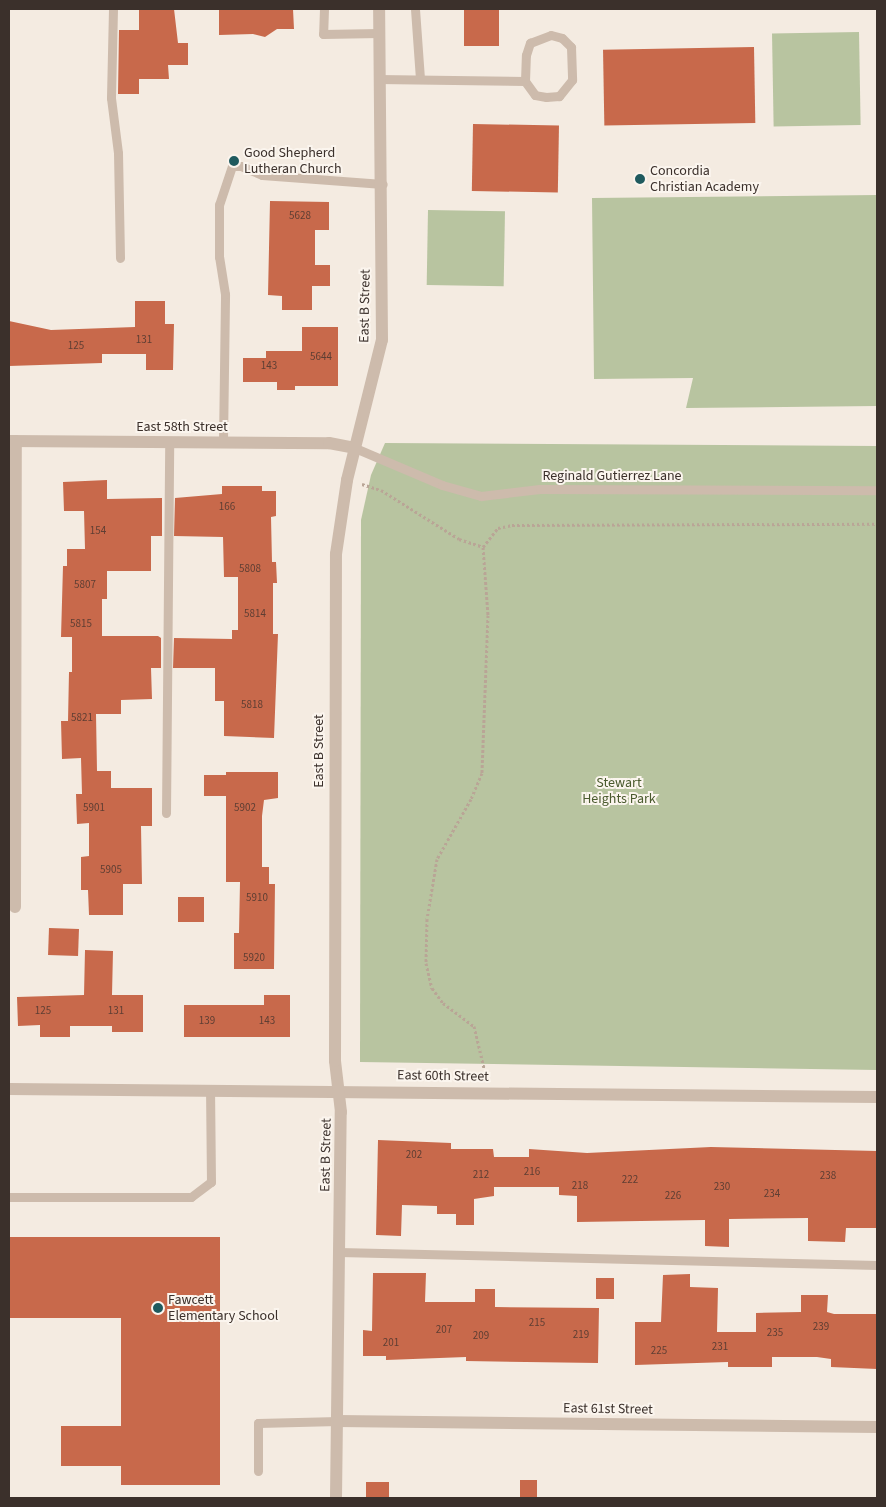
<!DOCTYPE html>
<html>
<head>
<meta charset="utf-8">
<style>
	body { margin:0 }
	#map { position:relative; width:886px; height:1507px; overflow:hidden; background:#f4ebe1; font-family:"Source Sans 3",sans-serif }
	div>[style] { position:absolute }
	.green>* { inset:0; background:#b8c4a0; transform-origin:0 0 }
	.building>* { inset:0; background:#c8694b; transform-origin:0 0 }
	.path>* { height:3px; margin-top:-1.5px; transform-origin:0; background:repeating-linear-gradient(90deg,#b9a596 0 2.5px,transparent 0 5px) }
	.lane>* { height:9px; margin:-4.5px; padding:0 4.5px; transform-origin:4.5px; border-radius:4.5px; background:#cdbbac }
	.street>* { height:12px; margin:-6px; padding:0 6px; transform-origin:6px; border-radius:6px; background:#cdbbac }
	.dots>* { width:14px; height:14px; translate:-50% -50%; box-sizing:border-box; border:2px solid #fbf5ee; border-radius:50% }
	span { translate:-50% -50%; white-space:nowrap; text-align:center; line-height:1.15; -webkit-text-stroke:4px #fbf5ee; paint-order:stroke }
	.number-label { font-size:11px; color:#5e3e33 }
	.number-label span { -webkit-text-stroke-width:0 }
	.poi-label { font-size:14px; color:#3b302b }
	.left { translate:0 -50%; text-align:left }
	.street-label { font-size:14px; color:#3b302b }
	.park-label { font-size:14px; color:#4a5a2e }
	.frame { position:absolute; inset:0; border:10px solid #3b302b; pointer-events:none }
</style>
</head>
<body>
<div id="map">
	<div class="green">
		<div style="left:859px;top:32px;width:93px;height:87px;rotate:89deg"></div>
		<div style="clip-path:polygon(877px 195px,877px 406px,686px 408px,693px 378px,594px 379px,592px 198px)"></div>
		<div style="left:428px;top:210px;width:77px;height:75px;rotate:1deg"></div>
		<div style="clip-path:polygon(385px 443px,877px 446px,877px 1070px,360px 1062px,361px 520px,371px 475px)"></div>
	</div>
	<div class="building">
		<div style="clip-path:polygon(139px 9px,174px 9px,178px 43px,188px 43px,188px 65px,168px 65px,169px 79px,139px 79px,139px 94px,118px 94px,119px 30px,139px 30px)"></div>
		<div style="clip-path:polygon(219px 9px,293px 9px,294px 29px,277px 29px,265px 37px,253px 34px,219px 35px)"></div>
		<div style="left:464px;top:9px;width:35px;height:37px"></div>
		<div style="left:754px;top:47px;width:76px;height:151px;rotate:89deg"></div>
		<div style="left:473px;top:124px;width:86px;height:67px;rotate:1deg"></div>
		<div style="clip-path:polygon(270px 201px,329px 202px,329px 230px,315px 230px,315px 265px,330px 265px,330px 286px,312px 286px,312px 310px,282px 310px,282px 296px,268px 295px)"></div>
		<div style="clip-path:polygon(135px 301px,165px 301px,165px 324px,174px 324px,173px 370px,146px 370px,146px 354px,102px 354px,102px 363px,9px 366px,9px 321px,51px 330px,135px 327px)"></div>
		<div style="clip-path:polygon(302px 327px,338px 327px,338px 386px,295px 386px,295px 390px,277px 390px,277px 382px,243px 382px,243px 358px,266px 358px,266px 351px,302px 351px)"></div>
		<div style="clip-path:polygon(107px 480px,107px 499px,162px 498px,162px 536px,151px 536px,151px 571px,107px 571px,107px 599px,102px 599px,102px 636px,158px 636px,161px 638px,161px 668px,151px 668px,152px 699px,121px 700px,121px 714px,96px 714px,97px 771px,111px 771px,111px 788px,152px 788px,152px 826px,141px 826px,142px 884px,123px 884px,123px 915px,89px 915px,88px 890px,81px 890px,81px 857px,89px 856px,89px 823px,77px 824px,76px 794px,82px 794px,81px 758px,62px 759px,61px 721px,68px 721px,69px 672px,72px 672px,72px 637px,61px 637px,63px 566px,67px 566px,67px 549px,85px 549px,84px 511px,64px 511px,63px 482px)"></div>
		<div style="clip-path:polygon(222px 486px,262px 486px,262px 491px,276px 491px,276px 516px,271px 517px,272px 562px,276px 562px,277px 583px,273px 583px,273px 634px,278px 634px,274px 738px,224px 736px,224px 701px,215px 701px,215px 668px,173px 668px,174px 638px,232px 639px,232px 630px,238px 630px,238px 577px,224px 577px,223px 537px,174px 536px,175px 498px,222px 494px)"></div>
		<div style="clip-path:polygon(226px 772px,278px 772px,278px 798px,264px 800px,262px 816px,262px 867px,269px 867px,269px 884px,275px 884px,274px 969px,234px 969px,234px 933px,239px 933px,240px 882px,226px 882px,226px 796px,204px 796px,204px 775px,226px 775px)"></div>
		<div style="left:178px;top:897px;width:26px;height:25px"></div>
		<div style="left:49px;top:928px;width:30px;height:27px;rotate:2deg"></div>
		<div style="clip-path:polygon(85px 950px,113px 951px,112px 995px,143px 995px,143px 1032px,112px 1032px,112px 1026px,70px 1026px,70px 1037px,40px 1037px,40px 1025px,18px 1026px,17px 997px,84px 995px)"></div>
		<div style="clip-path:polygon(264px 995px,290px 995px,290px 1037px,184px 1037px,184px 1005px,264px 1005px)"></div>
		<div style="clip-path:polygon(378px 1140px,451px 1143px,451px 1149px,493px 1149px,494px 1157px,529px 1157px,529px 1149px,587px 1153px,711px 1147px,877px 1151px,877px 1228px,846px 1228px,845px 1242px,808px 1241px,808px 1218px,729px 1219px,729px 1247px,705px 1246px,705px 1220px,577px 1222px,577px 1196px,559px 1195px,559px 1187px,494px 1187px,494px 1196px,474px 1199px,474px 1225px,456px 1225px,456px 1214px,437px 1214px,437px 1206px,402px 1205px,401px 1236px,376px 1235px)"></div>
		<div style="clip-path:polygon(9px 1237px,220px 1237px,220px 1485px,121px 1485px,121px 1466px,61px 1466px,61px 1426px,121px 1426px,121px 1318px,9px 1318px)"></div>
		<div style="clip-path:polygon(373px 1273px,426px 1273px,425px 1302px,475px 1302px,475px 1289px,495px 1289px,495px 1307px,599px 1308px,598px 1363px,466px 1361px,466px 1357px,386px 1360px,386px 1356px,363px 1356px,363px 1330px,372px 1331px)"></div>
		<div style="clip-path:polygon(690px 1274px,690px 1287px,718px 1288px,717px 1332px,756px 1332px,756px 1313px,801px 1312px,801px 1295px,828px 1295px,827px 1312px,834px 1314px,877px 1314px,877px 1369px,831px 1367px,831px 1359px,817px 1357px,772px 1357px,772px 1367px,728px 1367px,728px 1362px,635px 1365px,635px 1322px,661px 1322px,663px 1275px)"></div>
		<div style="left:596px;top:1278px;width:18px;height:21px"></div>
		<div style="left:520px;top:1480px;width:17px;height:18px"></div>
		<div style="left:366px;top:1482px;width:23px;height:16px"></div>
	</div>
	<div class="path">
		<div style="left:362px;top:484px;width:20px;rotate:18deg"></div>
		<div style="left:381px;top:490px;width:92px;rotate:32.1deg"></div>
		<div style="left:459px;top:539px;width:25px;rotate:18deg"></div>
		<div style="left:483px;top:547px;width:68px;rotate:85.8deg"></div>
		<div style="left:488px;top:615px;width:158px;rotate:92.2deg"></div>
		<div style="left:482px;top:773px;width:28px;rotate:113deg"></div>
		<div style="left:471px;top:799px;width:69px;rotate:119.5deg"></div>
		<div style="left:437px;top:859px;width:61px;rotate:99.5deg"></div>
		<div style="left:427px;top:919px;width:44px;rotate:91.3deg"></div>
		<div style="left:426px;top:963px;width:26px;rotate:77deg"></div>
		<div style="left:432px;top:988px;width:19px;rotate:54deg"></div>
		<div style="left:443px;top:1003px;width:39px;rotate:37deg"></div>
		<div style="left:474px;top:1026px;width:43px;rotate:76.6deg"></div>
		<div style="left:483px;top:547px;width:24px;rotate:-52deg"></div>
		<div style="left:498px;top:528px;width:14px;rotate:-12deg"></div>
		<div style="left:512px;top:525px;width:365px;rotate:-0.2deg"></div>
	</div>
	<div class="lane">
		<div style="left:113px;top:9px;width:89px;rotate:91.3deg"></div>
		<div style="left:111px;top:98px;width:55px;rotate:82.7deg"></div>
		<div style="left:118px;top:153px;width:105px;rotate:88.9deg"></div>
		<div style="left:324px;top:9px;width:25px;rotate:92deg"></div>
		<div style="left:323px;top:34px;width:56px;rotate:-1deg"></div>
		<div style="left:415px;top:9px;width:70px;rotate:85.9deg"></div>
		<div style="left:551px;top:35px;width:11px;rotate:15deg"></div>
		<div style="left:562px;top:38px;width:13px;rotate:45deg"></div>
		<div style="left:571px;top:47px;width:33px;rotate:88deg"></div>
		<div style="left:572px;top:80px;width:21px;rotate:129deg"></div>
		<div style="left:559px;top:96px;width:13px;rotate:176deg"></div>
		<div style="left:546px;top:97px;width:11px;rotate:-170deg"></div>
		<div style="left:535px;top:95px;width:17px;rotate:-126deg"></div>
		<div style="left:525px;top:81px;width:26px;rotate:-88deg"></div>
		<div style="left:526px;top:55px;width:13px;rotate:-72deg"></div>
		<div style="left:530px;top:43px;width:22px;rotate:-21deg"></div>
		<div style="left:378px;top:79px;width:147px;rotate:0.8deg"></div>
		<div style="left:223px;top:442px;width:148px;rotate:-89.2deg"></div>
		<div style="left:225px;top:294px;width:37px;rotate:-99deg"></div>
		<div style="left:219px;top:257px;width:52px;rotate:-90deg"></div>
		<div style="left:219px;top:205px;width:41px;rotate:-71.6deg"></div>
		<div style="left:232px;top:166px;width:9px"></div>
		<div style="left:241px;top:166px;width:23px;rotate:23deg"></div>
		<div style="left:262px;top:175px;width:121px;rotate:4.3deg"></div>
		<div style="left:355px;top:448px;width:95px;rotate:23deg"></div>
		<div style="left:442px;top:485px;width:41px;rotate:15.8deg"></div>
		<div style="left:481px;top:496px;width:59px;rotate:-6.8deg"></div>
		<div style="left:540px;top:489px;width:337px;rotate:0.2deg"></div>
		<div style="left:166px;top:813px;width:371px;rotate:-89.5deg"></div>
		<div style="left:9px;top:1197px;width:182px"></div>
		<div style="left:191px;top:1197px;width:25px;rotate:-37deg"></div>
		<div style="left:211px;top:1182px;width:92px;rotate:-90.6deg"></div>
		<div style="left:339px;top:1252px;width:538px;rotate:1.38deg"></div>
		<div style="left:258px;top:1471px;width:48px;rotate:-90deg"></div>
		<div style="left:258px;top:1423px;width:80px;rotate:-1.4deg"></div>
	</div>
	<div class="street">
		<div style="left:9px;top:441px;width:320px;rotate:0.4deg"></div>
		<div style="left:329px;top:443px;width:26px;rotate:11deg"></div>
		<div style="left:15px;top:907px;width:466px;rotate:-89.9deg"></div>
		<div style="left:9px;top:1089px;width:868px;rotate:0.53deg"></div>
		<div style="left:338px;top:1421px;width:539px;rotate:0.64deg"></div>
		<div style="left:336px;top:1498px;width:386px;rotate:-89.3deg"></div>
		<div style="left:341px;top:1112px;width:51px;rotate:-96.7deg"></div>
		<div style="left:335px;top:1061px;width:507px;rotate:-89.89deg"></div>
		<div style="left:336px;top:554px;width:75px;rotate:-81.5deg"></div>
		<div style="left:347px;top:480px;width:144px;rotate:-76deg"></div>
		<div style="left:382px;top:340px;width:331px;rotate:-90.5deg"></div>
	</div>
	<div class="dots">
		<div style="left:234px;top:161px;background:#1f5a5e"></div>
		<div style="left:640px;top:179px;background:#1f5a5e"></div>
		<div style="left:158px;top:1308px;background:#1f5a5e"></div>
	</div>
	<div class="number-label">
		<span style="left:300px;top:216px">5628</span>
		<span style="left:144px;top:340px">131</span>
		<span style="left:76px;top:346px">125</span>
		<span style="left:321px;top:357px">5644</span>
		<span style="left:269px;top:366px">143</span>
		<span style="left:227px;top:507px">166</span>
		<span style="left:98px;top:531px">154</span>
		<span style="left:250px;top:569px">5808</span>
		<span style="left:85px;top:585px">5807</span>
		<span style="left:255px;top:614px">5814</span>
		<span style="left:81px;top:624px">5815</span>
		<span style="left:252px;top:705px">5818</span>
		<span style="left:82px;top:718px">5821</span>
		<span style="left:94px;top:808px">5901</span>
		<span style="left:245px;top:808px">5902</span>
		<span style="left:111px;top:870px">5905</span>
		<span style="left:257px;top:898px">5910</span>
		<span style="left:254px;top:958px">5920</span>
		<span style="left:43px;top:1011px">125</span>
		<span style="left:116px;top:1011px">131</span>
		<span style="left:207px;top:1021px">139</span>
		<span style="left:267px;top:1021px">143</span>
		<span style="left:414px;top:1155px">202</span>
		<span style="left:532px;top:1172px">216</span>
		<span style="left:481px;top:1175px">212</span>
		<span style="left:828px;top:1176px">238</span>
		<span style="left:630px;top:1180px">222</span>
		<span style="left:580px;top:1186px">218</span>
		<span style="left:722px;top:1187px">230</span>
		<span style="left:772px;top:1194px">234</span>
		<span style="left:673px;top:1196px">226</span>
		<span style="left:537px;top:1323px">215</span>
		<span style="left:821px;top:1327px">239</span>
		<span style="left:444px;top:1330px">207</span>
		<span style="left:775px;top:1333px">235</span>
		<span style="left:581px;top:1335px">219</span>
		<span style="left:481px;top:1336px">209</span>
		<span style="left:391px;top:1343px">201</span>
		<span style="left:720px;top:1347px">231</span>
		<span style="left:659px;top:1351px">225</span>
	</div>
	<div class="poi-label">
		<span class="left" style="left:244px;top:161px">Good Shepherd<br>Lutheran Church</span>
		<span class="left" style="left:650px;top:179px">Concordia<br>Christian Academy</span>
		<span class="left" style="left:168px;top:1308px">Fawcett<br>Elementary School</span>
	</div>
	<div class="street-label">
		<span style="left:365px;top:306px;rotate:-89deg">East B Street</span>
		<span style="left:182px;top:427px">East 58th Street</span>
		<span style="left:612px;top:476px">Reginald Gutierrez Lane</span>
		<span style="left:319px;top:751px;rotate:-90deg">East B Street</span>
		<span style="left:443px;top:1076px;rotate:1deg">East 60th Street</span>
		<span style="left:326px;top:1155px;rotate:-89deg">East B Street</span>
		<span style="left:608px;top:1409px;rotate:1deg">East 61st Street</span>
	</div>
	<div class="park-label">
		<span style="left:619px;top:791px">Stewart<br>Heights Park</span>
	</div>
	<div class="frame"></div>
</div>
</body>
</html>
